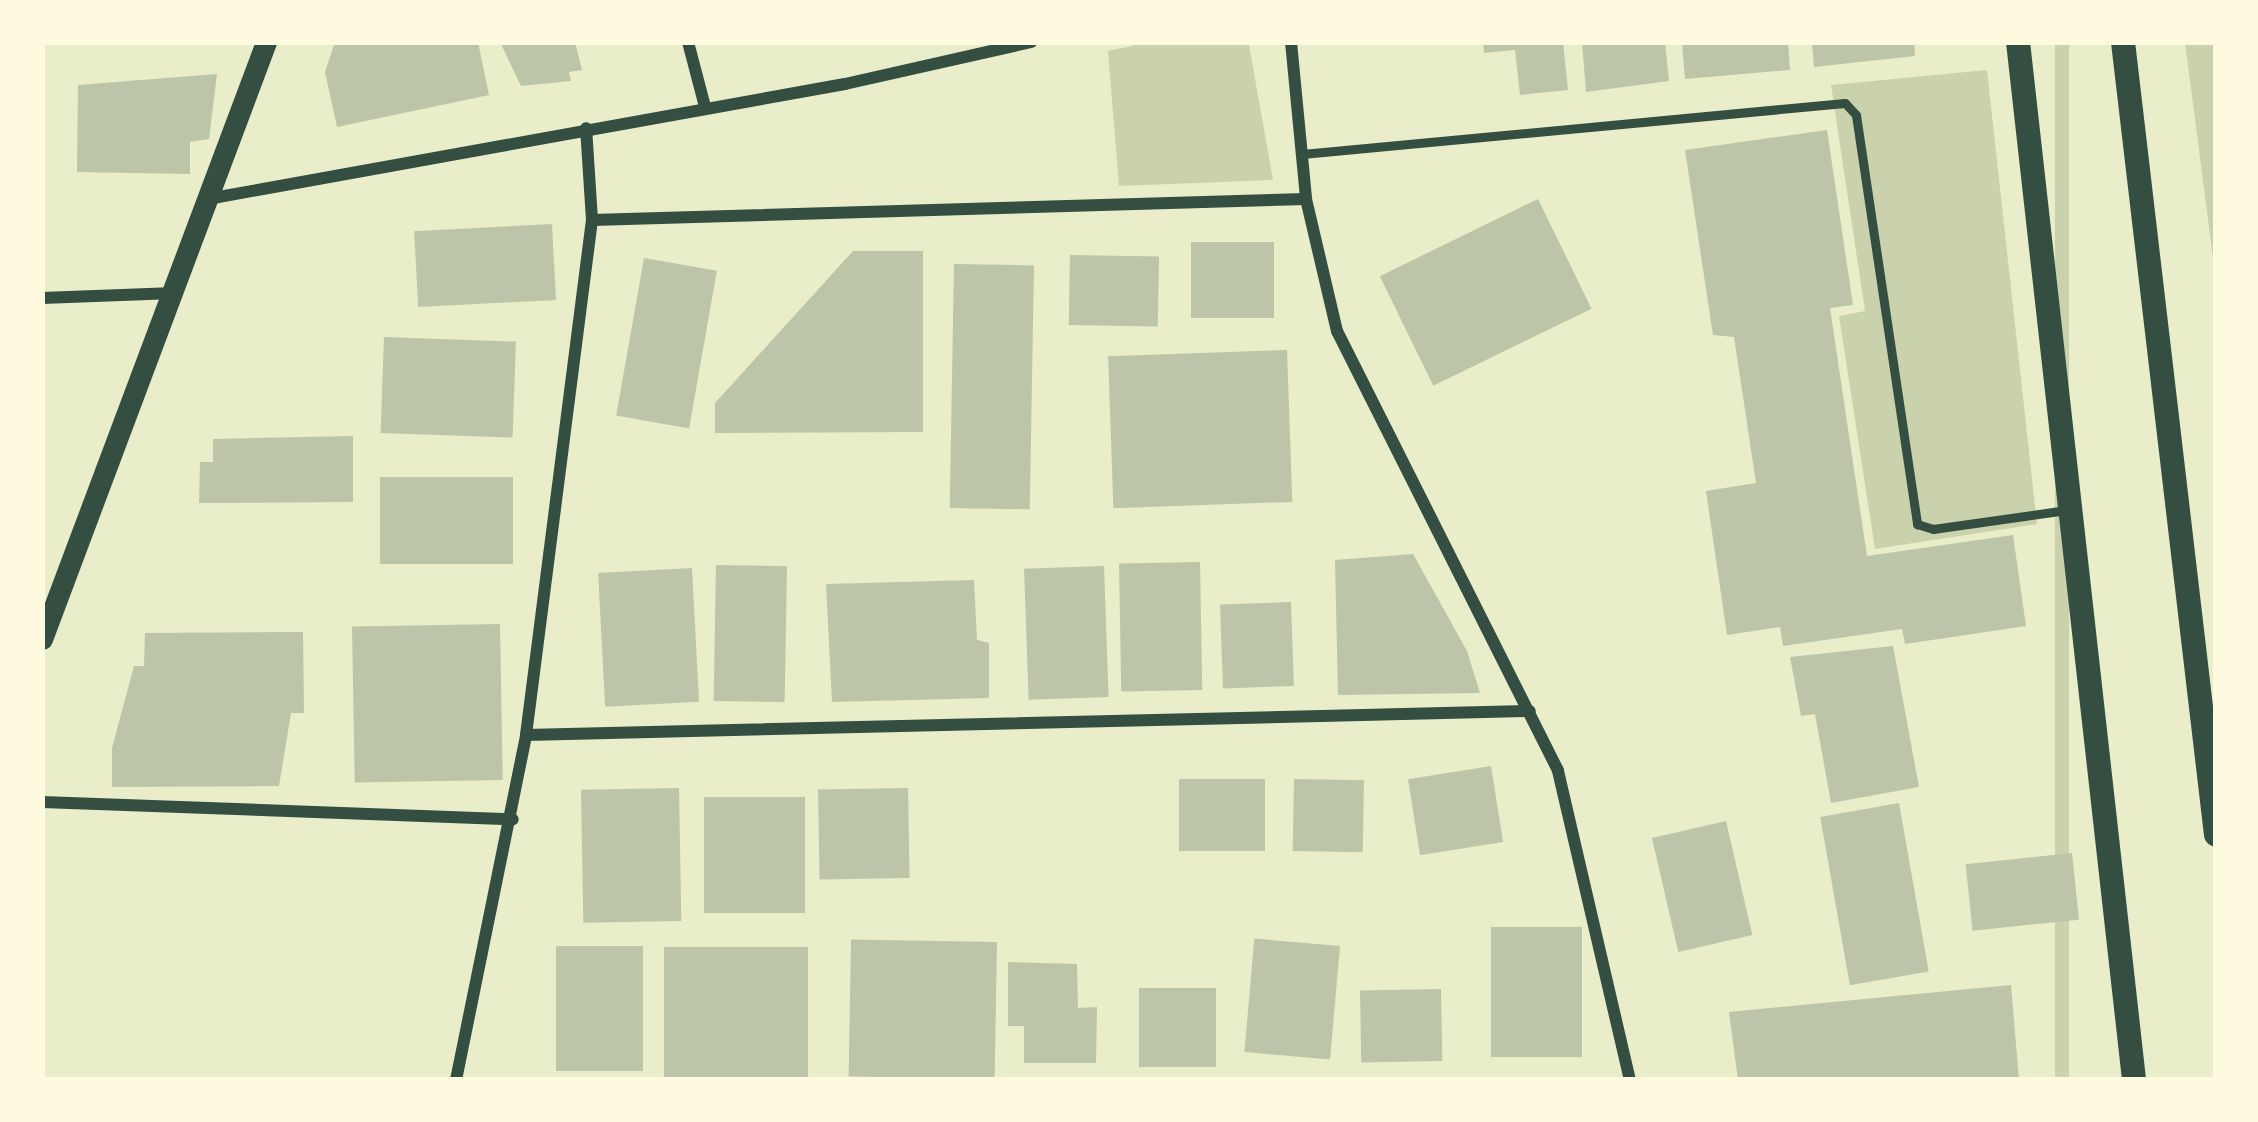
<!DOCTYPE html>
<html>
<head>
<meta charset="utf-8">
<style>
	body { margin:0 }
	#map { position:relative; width:2258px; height:1122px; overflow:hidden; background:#e9edc9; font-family:"Public Sans",sans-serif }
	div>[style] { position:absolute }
	.green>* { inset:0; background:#cad2ad; transform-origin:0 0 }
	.building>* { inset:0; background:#bcc5a7; transform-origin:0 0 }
	.service>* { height:9px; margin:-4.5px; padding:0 4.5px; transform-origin:4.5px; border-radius:4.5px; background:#344e41 }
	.minor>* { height:12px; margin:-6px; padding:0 6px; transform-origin:6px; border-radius:6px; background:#344e41 }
	.tertiary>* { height:21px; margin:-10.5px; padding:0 10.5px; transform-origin:10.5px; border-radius:10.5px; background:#344e41 }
	.secondary>* { height:24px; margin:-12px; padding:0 12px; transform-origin:12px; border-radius:12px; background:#344e41 }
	span { translate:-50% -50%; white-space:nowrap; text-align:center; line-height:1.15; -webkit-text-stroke:12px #fefae0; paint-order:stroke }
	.frame { position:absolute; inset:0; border:45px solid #fefae0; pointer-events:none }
</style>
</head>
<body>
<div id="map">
	<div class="green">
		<div style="clip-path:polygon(1150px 42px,1249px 45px,1273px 180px,1119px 186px,1108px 51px)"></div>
		<div style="left:2055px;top:42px;width:14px;height:1044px"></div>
		<div style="clip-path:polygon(2185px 42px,2216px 42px,2216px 281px)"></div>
		<div style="clip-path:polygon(1987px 70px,2037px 524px,1875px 549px,1839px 316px,1865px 311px,1831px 85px)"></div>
	</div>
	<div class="building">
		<div style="clip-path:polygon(335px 42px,478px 42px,489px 95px,337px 127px,325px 72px)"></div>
		<div style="clip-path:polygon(500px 42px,575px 42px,582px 70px,569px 72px,571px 81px,521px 86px)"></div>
		<div style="clip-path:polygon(1483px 42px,1563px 42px,1568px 90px,1520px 95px,1515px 50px,1484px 53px)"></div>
		<div style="clip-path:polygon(1582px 42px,1665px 42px,1669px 81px,1586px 92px)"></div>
		<div style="clip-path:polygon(1682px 42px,1788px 42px,1790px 70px,1685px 79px)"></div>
		<div style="clip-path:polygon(1812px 42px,1914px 42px,1915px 56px,1814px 67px)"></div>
		<div style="clip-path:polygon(217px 74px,209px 139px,190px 142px,190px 174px,77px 172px,78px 85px)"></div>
		<div style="clip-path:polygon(1827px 130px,1853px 305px,1830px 308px,1867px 556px,2013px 535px,2026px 626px,1905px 644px,1902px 629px,1783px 646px,1780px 627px,1727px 635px,1706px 491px,1756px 483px,1734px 337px,1713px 335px,1685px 150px)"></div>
		<div style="left:1538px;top:199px;width:122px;height:176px;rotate:64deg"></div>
		<div style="left:552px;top:224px;width:76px;height:138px;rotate:87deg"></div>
		<div style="left:1191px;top:242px;width:83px;height:76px"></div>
		<div style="clip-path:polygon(853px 251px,923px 251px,923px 432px,715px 433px,715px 403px)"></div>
		<div style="left:1070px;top:255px;width:89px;height:70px;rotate:1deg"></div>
		<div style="left:644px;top:258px;width:74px;height:160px;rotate:10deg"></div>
		<div style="left:954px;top:264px;width:80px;height:244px;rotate:1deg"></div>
		<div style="left:384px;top:337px;width:132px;height:96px;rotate:2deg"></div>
		<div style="left:1287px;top:350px;width:152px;height:179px;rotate:88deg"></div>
		<div style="clip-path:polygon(353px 436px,353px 502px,199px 503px,200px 462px,213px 462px,213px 439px)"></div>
		<div style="left:380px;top:477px;width:133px;height:87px"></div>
		<div style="clip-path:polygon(1413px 554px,1467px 651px,1480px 693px,1338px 695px,1335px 560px)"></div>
		<div style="left:1200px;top:562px;width:128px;height:81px;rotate:89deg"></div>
		<div style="left:716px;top:565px;width:71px;height:136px;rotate:1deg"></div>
		<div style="left:1104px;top:566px;width:131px;height:80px;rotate:88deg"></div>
		<div style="left:692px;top:568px;width:134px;height:94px;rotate:87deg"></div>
		<div style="clip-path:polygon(974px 580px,977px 640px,989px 643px,989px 698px,832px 702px,826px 584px)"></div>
		<div style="left:1291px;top:602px;width:84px;height:71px;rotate:88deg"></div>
		<div style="left:500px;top:624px;width:156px;height:148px;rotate:89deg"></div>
		<div style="clip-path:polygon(303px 632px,304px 713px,291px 713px,279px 786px,112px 787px,112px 748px,134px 666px,144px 666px,145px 633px)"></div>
		<div style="clip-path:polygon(1893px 646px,1919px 787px,1831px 803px,1815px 714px,1801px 716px,1790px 657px)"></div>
		<div style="left:1491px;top:766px;width:77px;height:84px;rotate:81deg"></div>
		<div style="left:1179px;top:779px;width:86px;height:72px"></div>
		<div style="left:1294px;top:779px;width:70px;height:72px;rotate:1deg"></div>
		<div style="left:679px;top:788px;width:133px;height:98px;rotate:89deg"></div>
		<div style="left:908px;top:788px;width:90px;height:90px;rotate:89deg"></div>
		<div style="left:704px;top:797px;width:101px;height:116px"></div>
		<div style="left:1899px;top:803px;width:171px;height:80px;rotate:80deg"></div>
		<div style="left:1726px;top:821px;width:117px;height:76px;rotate:77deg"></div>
		<div style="left:2072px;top:853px;width:67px;height:107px;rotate:84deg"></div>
		<div style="left:1491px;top:927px;width:91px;height:130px"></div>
		<div style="left:997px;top:942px;width:137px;height:146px;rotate:91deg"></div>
		<div style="left:556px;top:946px;width:87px;height:125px"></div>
		<div style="left:1340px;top:946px;width:114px;height:86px;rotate:95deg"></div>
		<div style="left:664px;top:947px;width:144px;height:132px"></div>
		<div style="clip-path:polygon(1008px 962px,1077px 964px,1078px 1008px,1097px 1007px,1096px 1063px,1024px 1063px,1024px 1026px,1008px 1026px)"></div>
		<div style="clip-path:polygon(2011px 985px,2019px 1080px,1738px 1080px,1729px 1012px)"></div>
		<div style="left:1139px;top:988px;width:77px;height:79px"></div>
		<div style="left:1441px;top:989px;width:72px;height:81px;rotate:89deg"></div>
	</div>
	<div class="service">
		<div style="left:1302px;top:154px;width:545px;rotate:-5.37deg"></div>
		<div style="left:1845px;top:103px;width:16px;rotate:47deg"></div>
		<div style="left:1856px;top:115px;width:414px;rotate:81.5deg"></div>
		<div style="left:1917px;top:524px;width:17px;rotate:17deg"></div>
		<div style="left:1933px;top:529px;width:135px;rotate:-8.1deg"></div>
	</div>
	<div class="minor">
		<div style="left:688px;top:42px;width:67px;rotate:75.3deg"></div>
		<div style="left:1291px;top:42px;width:158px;rotate:84.5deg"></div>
		<div style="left:1306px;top:199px;width:136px;rotate:76.8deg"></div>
		<div style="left:1337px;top:331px;width:492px;rotate:63.3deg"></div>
		<div style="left:1558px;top:771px;width:317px;rotate:76.9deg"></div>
		<div style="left:213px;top:198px;width:642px;rotate:-10.23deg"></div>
		<div style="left:845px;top:84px;width:191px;rotate:-12.7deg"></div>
		<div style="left:592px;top:220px;width:714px;rotate:-1.68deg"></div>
		<div style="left:42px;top:298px;width:133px;rotate:-2.2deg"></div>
		<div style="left:526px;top:735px;width:1004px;rotate:-1.37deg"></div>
		<div style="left:42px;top:802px;width:471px;rotate:2.1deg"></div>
		<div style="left:456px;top:1080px;width:352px;rotate:-78.5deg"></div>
		<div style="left:526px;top:735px;width:519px;rotate:-82.7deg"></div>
		<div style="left:592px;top:220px;width:92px;rotate:-93.7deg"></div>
	</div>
	<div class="tertiary">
		<div style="left:42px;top:639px;width:638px;rotate:-69.43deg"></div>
	</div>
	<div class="secondary">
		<div style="left:2018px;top:42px;width:1044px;rotate:83.62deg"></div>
		<div style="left:2123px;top:42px;width:798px;rotate:83.31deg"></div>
	</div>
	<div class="frame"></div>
</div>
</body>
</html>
